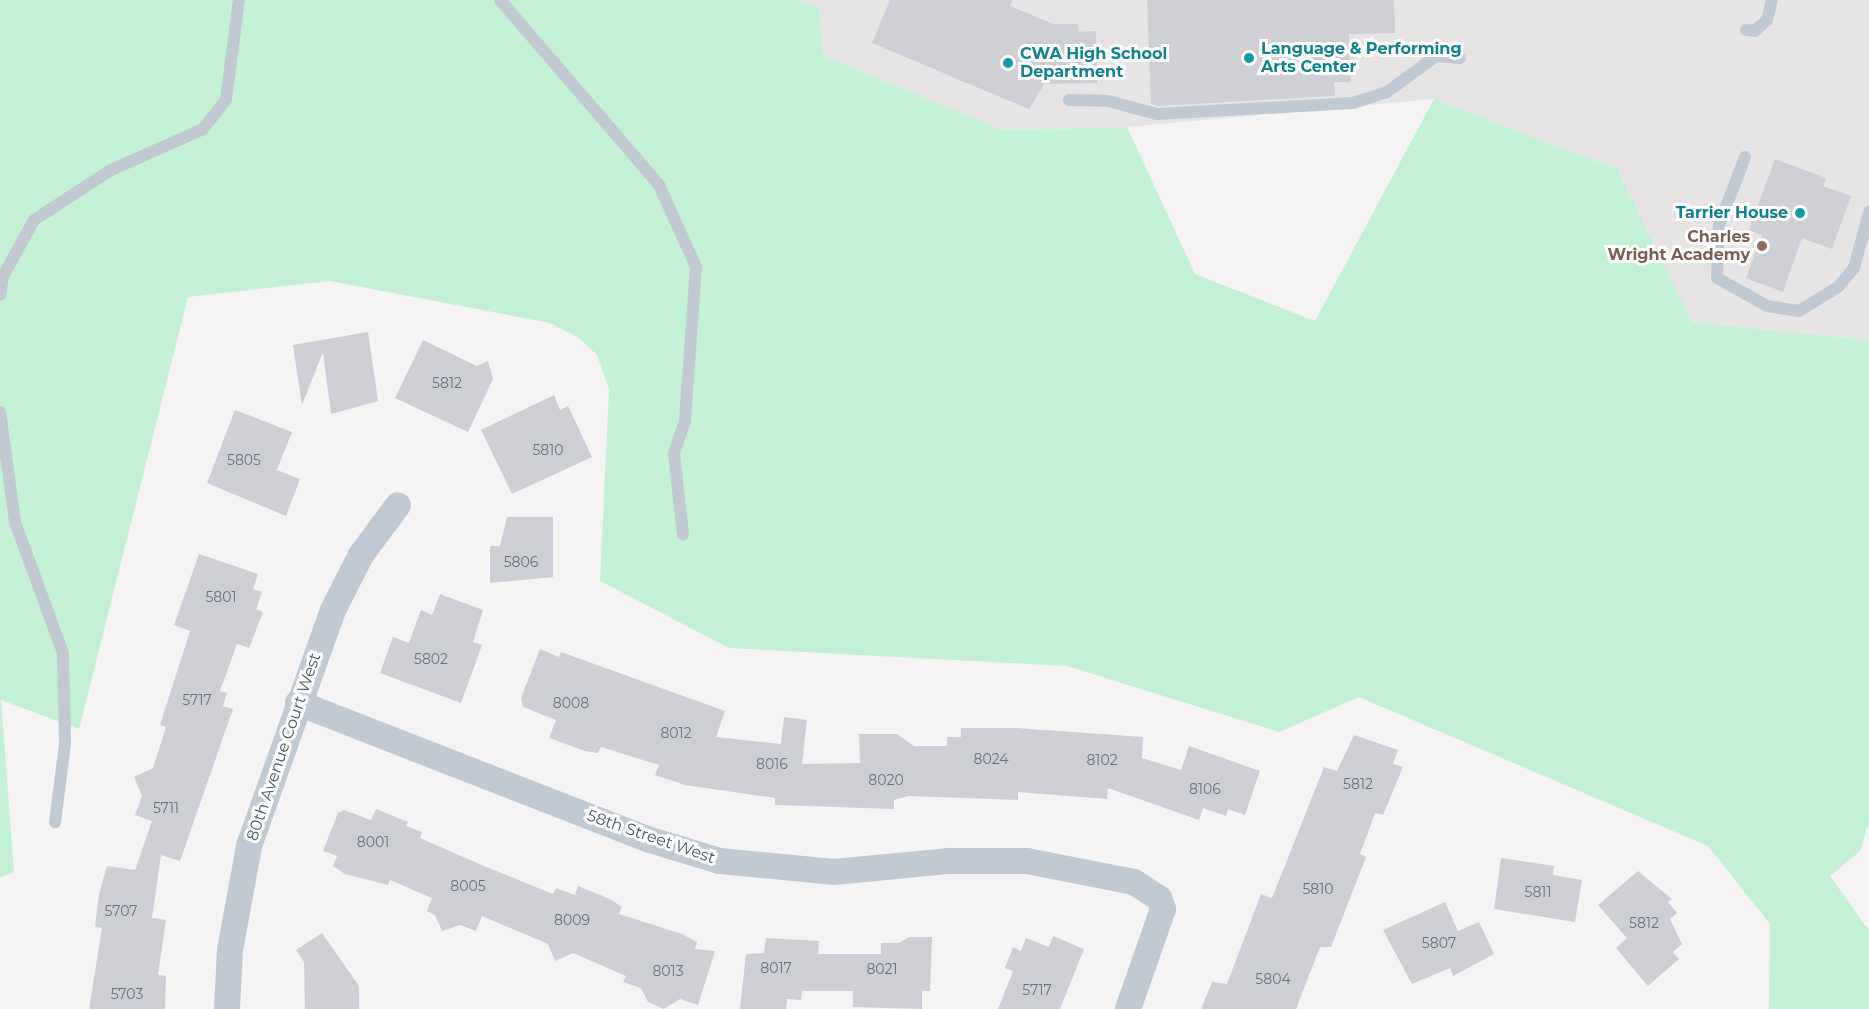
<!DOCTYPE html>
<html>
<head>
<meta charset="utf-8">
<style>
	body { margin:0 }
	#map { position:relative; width:1869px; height:1009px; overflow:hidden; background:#f5f3f3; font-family:Montserrat,sans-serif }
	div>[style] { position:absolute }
	.education>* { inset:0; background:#e6e4e5 }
	.green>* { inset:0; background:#c3f1d5 }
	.building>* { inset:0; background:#cdcfd5 }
	.service>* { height:12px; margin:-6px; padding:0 6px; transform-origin:6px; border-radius:6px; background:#c1cad2 }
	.minor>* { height:26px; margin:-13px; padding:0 13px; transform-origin:13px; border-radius:13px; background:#c1cad2 }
	.dots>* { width:16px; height:16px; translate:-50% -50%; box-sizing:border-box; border:3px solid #fff; border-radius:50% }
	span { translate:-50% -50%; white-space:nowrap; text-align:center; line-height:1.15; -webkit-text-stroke:6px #fff; paint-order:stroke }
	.number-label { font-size:14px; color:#6b747e }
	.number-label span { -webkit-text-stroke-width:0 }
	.culture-label { font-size:16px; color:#0d838f; font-weight:700 }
	.left { translate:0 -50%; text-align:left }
	.right { translate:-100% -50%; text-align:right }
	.education-label { font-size:16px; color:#785e54; font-weight:700 }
	.street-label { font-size:16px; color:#4a5661 }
</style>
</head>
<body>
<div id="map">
	<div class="education">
		<div style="clip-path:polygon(797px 0,1869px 0,1869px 340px,1692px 322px,1617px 169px,1434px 99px,1127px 127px,1003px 130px,824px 56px,819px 9px)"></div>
	</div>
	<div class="green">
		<div style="clip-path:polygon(0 0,797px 0,819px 8px,824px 56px,1003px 130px,1127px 127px,1195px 274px,1315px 321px,1434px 99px,1617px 169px,1692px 322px,1869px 340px,1869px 821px,1860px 851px,1830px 876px,1869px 931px,1869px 1009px,1769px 1009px,1770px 924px,1708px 846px,1359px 697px,1279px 732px,1067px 666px,729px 648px,600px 581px,609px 389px,597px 355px,579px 338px,550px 323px,330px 281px,188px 297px,79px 729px,1px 700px,14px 872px,0 878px)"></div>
	</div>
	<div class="building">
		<div style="clip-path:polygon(890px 0,1012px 0,1010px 6px,1053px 24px,1078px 24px,1079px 32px,1096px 31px,1097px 83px,1044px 84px,1029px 109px,872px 43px)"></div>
		<div style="clip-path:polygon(1147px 0,1394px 0,1395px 33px,1349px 34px,1351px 82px,1334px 82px,1335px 96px,1158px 106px,1151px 104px)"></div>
		<div style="clip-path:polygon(1775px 159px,1826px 178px,1823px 186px,1851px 196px,1832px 249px,1802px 238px,1783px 292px,1746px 278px,1762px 235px,1749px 230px)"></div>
		<div style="clip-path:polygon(368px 332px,378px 401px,331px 414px,323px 352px,302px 405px,293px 345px)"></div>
		<div style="clip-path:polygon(423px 340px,477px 366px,488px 361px,493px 379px,468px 432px,395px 398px)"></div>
		<div style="clip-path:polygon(554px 395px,560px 410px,568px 406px,592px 457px,512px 494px,481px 430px)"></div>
		<div style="clip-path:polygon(235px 410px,292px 432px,277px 470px,300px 479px,286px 516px,207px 483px)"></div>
		<div style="clip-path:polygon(507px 517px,553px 517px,553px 577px,490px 583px,490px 546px,500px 546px)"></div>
		<div style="clip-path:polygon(199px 554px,258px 574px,253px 589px,262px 592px,256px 609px,263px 612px,249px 648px,237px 644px,220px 691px,227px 693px,223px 706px,233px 709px,180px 861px,161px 855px,152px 918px,166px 920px,158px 975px,166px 976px,165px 1009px,89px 1009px,102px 928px,95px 927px,99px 894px,107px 866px,135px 870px,152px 821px,135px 815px,142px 796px,134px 777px,153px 768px,166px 727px,160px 725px,190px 631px,174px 625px)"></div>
		<div style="clip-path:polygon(440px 594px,483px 610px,473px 642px,482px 645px,461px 703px,380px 673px,393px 637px,409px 643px,421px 610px,432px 615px)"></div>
		<div style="clip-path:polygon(540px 649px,559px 657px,561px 652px,725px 711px,716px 737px,781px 744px,784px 717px,807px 720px,802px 764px,860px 763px,859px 734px,897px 734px,914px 746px,947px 746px,947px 737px,961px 737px,961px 728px,1017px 728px,1143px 737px,1142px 758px,1181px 770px,1189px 746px,1260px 771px,1245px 815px,1228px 809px,1226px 816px,1203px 808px,1199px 820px,1108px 788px,1107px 799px,1018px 792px,1018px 800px,909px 796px,894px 800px,894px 809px,775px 805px,775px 798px,685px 785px,655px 775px,659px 765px,601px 747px,598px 753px,585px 751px,549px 738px,556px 720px,523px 707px,521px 698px)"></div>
		<div style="clip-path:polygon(1354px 735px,1398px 750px,1393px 764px,1403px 767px,1383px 815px,1375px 813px,1360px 854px,1366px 857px,1331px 947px,1320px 947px,1296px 1009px,1201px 1009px,1212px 982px,1227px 984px,1261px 894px,1272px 898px,1324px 767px,1337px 771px)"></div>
		<div style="clip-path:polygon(376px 809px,408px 822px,406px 826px,422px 832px,420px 838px,479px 864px,553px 894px,556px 888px,575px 895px,578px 886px,610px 899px,622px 907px,619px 914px,682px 934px,697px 942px,695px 949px,715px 951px,698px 1005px,680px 999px,664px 1009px,648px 1002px,641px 988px,623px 982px,626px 976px,573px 953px,555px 961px,548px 944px,482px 916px,476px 931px,460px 925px,442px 931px,435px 915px,427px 911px,432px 898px,390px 880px,388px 885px,345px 874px,333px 866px,337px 856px,323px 851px,338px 813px,344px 810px,371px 820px)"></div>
		<div style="clip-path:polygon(1501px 858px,1554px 866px,1553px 875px,1582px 880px,1575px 922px,1494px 909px)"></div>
		<div style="clip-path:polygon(1638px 871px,1672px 899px,1668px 902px,1677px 913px,1670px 919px,1682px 944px,1673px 952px,1679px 959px,1648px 986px,1616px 948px,1627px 938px,1598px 905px)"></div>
		<div style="clip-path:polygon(1445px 902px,1458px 931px,1479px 922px,1494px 954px,1453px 976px,1450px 968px,1412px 984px,1383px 930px)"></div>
		<div style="clip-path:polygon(322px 933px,359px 986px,359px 1009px,305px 1009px,304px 962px,296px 950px)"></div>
		<div style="clip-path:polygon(1053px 936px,1084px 949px,1060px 1009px,998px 1009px,1013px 971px,1005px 968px,1013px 947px,1021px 951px,1026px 938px,1049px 947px)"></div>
		<div style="clip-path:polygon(909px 937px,932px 937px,930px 991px,922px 991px,922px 1009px,853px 1007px,853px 991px,802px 991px,801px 1000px,787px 999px,786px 1009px,740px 1009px,746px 954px,764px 953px,766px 938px,819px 941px,818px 954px,881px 954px,881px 943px,899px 943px)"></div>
	</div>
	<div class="service">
		<div style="left:500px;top:0;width:244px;rotate:49.3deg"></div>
		<div style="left:659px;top:185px;width:90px;rotate:65.7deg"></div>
		<div style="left:696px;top:267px;width:154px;rotate:94.1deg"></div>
		<div style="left:685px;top:421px;width:34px;rotate:109deg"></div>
		<div style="left:674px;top:453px;width:82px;rotate:83.7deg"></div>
		<div style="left:1746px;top:30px;width:9px;rotate:6deg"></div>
		<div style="left:1755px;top:31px;width:16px;rotate:-43deg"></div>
		<div style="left:1767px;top:20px;width:21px;rotate:-76deg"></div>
		<div style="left:1069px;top:100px;width:39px;rotate:1deg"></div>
		<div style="left:1108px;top:101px;width:51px;rotate:14.9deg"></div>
		<div style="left:1157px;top:114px;width:196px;rotate:-3.2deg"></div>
		<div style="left:1353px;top:103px;width:36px;rotate:-18deg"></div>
		<div style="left:1387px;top:92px;width:61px;rotate:-36.3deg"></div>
		<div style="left:1436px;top:56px;width:24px;rotate:5deg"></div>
		<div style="left:1745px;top:157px;width:73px;rotate:110.9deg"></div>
		<div style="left:1719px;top:225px;width:53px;rotate:92.2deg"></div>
		<div style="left:1717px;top:278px;width:57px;rotate:29.2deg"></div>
		<div style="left:1767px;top:306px;width:32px;rotate:9deg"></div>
		<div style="left:1799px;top:311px;width:46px;rotate:-31.6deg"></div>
		<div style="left:1838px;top:287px;width:25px;rotate:-50deg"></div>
		<div style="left:1854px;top:268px;width:58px;rotate:-75deg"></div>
		<div style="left:0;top:295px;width:19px;rotate:-81deg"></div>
		<div style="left:3px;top:276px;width:64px;rotate:-61deg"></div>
		<div style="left:34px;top:220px;width:92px;rotate:-33deg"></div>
		<div style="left:111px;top:170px;width:101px;rotate:-24deg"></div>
		<div style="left:203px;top:129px;width:37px;rotate:-52deg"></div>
		<div style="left:226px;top:100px;width:101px;rotate:-82.6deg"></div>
		<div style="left:0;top:412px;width:111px;rotate:82.2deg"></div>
		<div style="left:15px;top:522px;width:140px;rotate:69.9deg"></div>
		<div style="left:63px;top:653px;width:91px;rotate:88.7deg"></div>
		<div style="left:65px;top:744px;width:79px;rotate:97.3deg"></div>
	</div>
	<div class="minor">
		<div style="left:298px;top:703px;width:375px;rotate:21.3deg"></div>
		<div style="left:647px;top:839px;width:76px;rotate:16.8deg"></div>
		<div style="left:720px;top:861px;width:115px;rotate:5.5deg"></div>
		<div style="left:834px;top:872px;width:116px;rotate:-5.5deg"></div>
		<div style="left:949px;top:861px;width:78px"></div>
		<div style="left:1027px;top:861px;width:109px;rotate:11.1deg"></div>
		<div style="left:1134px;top:882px;width:30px;rotate:33deg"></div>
		<div style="left:1159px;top:898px;width:12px;rotate:70deg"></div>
		<div style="left:1163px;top:909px;width:106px;rotate:109.3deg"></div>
		<div style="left:227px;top:1009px;width:59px;rotate:-87.1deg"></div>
		<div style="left:230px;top:950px;width:106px;rotate:-79.6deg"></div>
		<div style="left:249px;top:846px;width:251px;rotate:-70.4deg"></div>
		<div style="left:333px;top:610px;width:62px;rotate:-63deg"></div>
		<div style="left:361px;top:555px;width:62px;rotate:-53.5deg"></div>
	</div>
	<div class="dots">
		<div style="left:1249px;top:58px;background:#0f9aa8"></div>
		<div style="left:1008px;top:63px;background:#0f9aa8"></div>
		<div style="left:1800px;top:213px;background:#0f9aa8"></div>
		<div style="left:1762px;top:246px;background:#8d6e63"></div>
	</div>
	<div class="number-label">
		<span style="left:447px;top:383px">5812</span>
		<span style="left:548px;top:450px">5810</span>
		<span style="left:244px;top:460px">5805</span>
		<span style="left:521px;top:562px">5806</span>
		<span style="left:221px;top:597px">5801</span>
		<span style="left:431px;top:659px">5802</span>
		<span style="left:197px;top:700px">5717</span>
		<span style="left:571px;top:703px">8008</span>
		<span style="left:676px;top:733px">8012</span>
		<span style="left:991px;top:759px">8024</span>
		<span style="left:1102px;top:760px">8102</span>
		<span style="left:772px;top:764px">8016</span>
		<span style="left:886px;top:780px">8020</span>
		<span style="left:1358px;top:784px">5812</span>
		<span style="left:1205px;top:789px">8106</span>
		<span style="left:166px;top:808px">5711</span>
		<span style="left:373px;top:842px">8001</span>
		<span style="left:468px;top:886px">8005</span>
		<span style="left:1318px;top:889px">5810</span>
		<span style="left:1538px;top:892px">5811</span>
		<span style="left:121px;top:911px">5707</span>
		<span style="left:572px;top:920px">8009</span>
		<span style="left:1644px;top:923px">5812</span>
		<span style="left:1439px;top:943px">5807</span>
		<span style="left:776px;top:968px">8017</span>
		<span style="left:882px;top:969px">8021</span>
		<span style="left:668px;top:971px">8013</span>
		<span style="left:1273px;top:979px">5804</span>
		<span style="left:1037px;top:990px">5717</span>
		<span style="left:127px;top:994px">5703</span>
	</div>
	<div class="culture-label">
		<span class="left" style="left:1261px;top:58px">Language &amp; Performing<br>Arts Center</span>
		<span class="left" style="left:1020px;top:63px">CWA High School<br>Department</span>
		<span class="right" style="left:1788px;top:213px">Tarrier House</span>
	</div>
	<div class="education-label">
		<span class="right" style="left:1750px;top:246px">Charles<br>Wright Academy</span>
	</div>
	<div class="street-label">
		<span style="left:284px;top:747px;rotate:-71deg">80th Avenue Court West</span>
		<span style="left:651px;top:837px;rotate:19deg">58th Street West</span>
	</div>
</div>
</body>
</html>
